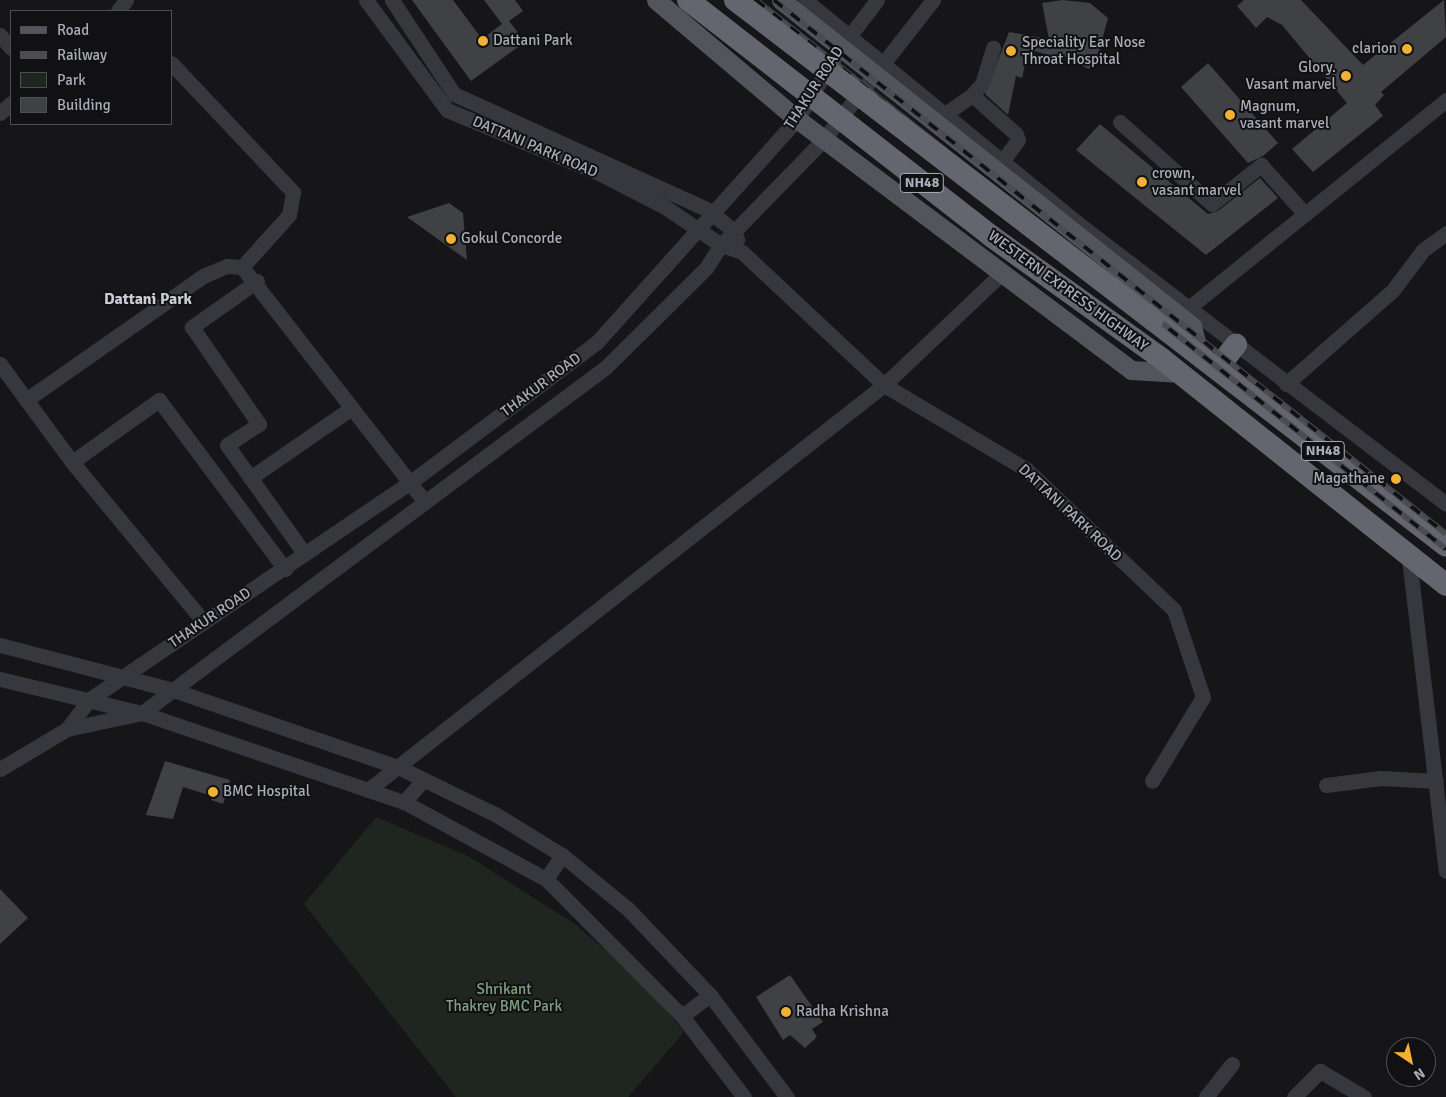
<!DOCTYPE html>
<html>
<head>
<meta charset="utf-8">
<style>
	body { margin:0 }
	#map { position:relative; width:1446px; height:1097px; overflow:hidden; background:#161618; font-family:Signika,sans-serif }
	div>[style] { position:absolute }
	.green>* { inset:0; background:#1e261f }
	.building>* { inset:0; background:#404145 }
	.minor>* { height:15px; margin:-7.5px; padding:0 7.5px; transform-origin:7.5px; border-radius:7.5px; background:#37383d }
	.major>* { height:19px; margin:-9.5px; padding:0 9.5px; transform-origin:9.5px; border-radius:9.5px; background:#53555c }
	.highway>* { height:22px; margin:-11px; padding:0 11px; transform-origin:11px; border-radius:11px; background:#63666e }
	.rail>* { height:5.5px; margin-top:-2.75px; transform-origin:0; background:repeating-linear-gradient(90deg,#111113 0 11px,#4a4c52 0 22px); box-sizing:border-box; border-block:1px solid #4a4c52 }
	.highway-bridge>* { height:22px; margin:-11px; padding:0 11px; transform-origin:11px; border-radius:11px; background:#63666e }
	.dots>* { width:14px; height:14px; translate:-50% -50%; box-sizing:border-box; border:2px solid #111113; border-radius:50% }
	span { translate:-50% -50%; white-space:nowrap; text-align:center; line-height:1.15; -webkit-text-stroke:4px #111113; paint-order:stroke }
	.shield-label span { padding:1px 4px; background:#111113; border:1px solid; border-radius:4px; -webkit-text-stroke-width:0 }
	.shield-label { font-size:14px; color:#a8adb8; font-weight:700 }
	.poi-label { font-size:15px; color:#a8adb8 }
	.left { translate:0 -50%; text-align:left }
	.right { translate:-100% -50%; text-align:right }
	.street-label { font-size:15px; color:#a8adb8 }
	.park-label { font-size:15px; color:#7fa381 }
	.neighbourhood-label { font-size:16px; color:#c9ccd4; font-weight:700 }
	.legend { position:absolute; left:10px; top:10px; width:162px; height:115px; box-sizing:border-box; background:#111113; border:1px solid #4d4f55; margin:0; padding:6px 9px; list-style:none; font-size:15px; color:#a8adb8 }
	.legend li { display:flex; align-items:center; gap:10px; height:25px }
	.legend b { width:25px; border:1px solid #4d4f55 }
	.north { position:absolute; left:1386px; top:1037px; width:50px; height:50px; box-sizing:border-box; background:#111113; border:1px solid #4d4f55; border-radius:50%; rotate:146deg; font-size:14px; font-weight:700; line-height:20px; text-align:center; color:#a8adb8 }
	.north::after { content:''; display:block; margin:auto; width:18px; height:22px; background:#f2b134; clip-path:polygon(50% 0,100% 100%,50% 72%,0 100%) }
</style>
</head>
<body>
<div id="map">
	<div class="green">
		<div style="clip-path:polygon(376px 817px,468px 856px,575px 924px,643px 982px,684px 1032px,628px 1097px,456px 1097px,304px 904px)"></div>
	</div>
	<div class="building">
		<div style="clip-path:polygon(412px 0,453px 0,482px 39px,502px 24px,484px 0,515px 0,523px 11px,509px 21px,525px 42px,471px 81px)"></div>
		<div style="clip-path:polygon(1063px 0,1090px 3px,1108px 18px,1099px 51px,1089px 69px,1061px 55px,1060px 59px,1035px 51px,1026px 60px,1022px 78px,1016px 76px,1008px 115px,985px 94px,1009px 32px,1049px 39px,1042px 3px)"></div>
		<div style="clip-path:polygon(1244px 0,1301px 0,1363px 65px,1444px 0,1446px 37px,1381px 92px,1384px 95px,1375px 105px,1383px 116px,1313px 172px,1292px 149px,1347px 103px,1282px 25px,1267px 17px,1256px 28px,1237px 6px)"></div>
		<div style="clip-path:polygon(1208px 63px,1278px 143px,1263px 156px,1248px 163px,1181px 87px)"></div>
		<div style="clip-path:polygon(1100px 124px,1208px 214px,1218px 211px,1260px 178px,1278px 198px,1206px 255px,1076px 150px)"></div>
		<div style="clip-path:polygon(449px 203px,463px 213px,467px 260px,407px 217px)"></div>
		<div style="clip-path:polygon(165px 761px,230px 780px,223px 804px,211px 800px,212px 796px,183px 787px,173px 819px,146px 815px)"></div>
		<div style="clip-path:polygon(0 889px,28px 918px,0 944px)"></div>
		<div style="clip-path:polygon(790px 975px,823px 1022px,812px 1029px,817px 1037px,805px 1048px,790px 1035px,783px 1040px,756px 997px)"></div>
	</div>
	<div class="minor">
		<div style="left:366px;top:0;width:137px;rotate:53.6deg"></div>
		<div style="left:447px;top:110px;width:162px;rotate:22.5deg"></div>
		<div style="left:597px;top:172px;width:76px;rotate:27.2deg"></div>
		<div style="left:665px;top:207px;width:68px;rotate:34.2deg"></div>
		<div style="left:721px;top:245px;width:22px;rotate:18deg"></div>
		<div style="left:742px;top:252px;width:195px;rotate:43.1deg"></div>
		<div style="left:884px;top:385px;width:166px;rotate:30.7deg"></div>
		<div style="left:1027px;top:470px;width:203px;rotate:43.6deg"></div>
		<div style="left:1174px;top:610px;width:92px;rotate:71.6deg"></div>
		<div style="left:1203px;top:697px;width:98px;rotate:121.3deg"></div>
		<div style="left:392px;top:0;width:113px;rotate:56.6deg"></div>
		<div style="left:454px;top:94px;width:277px;rotate:24.5deg"></div>
		<div style="left:706px;top:209px;width:36px;rotate:38deg"></div>
		<div style="left:734px;top:231px;width:9px;rotate:69deg"></div>
		<div style="left:805px;top:0;width:355px;rotate:39.3deg"></div>
		<div style="left:1080px;top:225px;width:460px;rotate:37.3deg"></div>
		<div style="left:118px;top:11px;width:14px;rotate:-54deg"></div>
		<div style="left:0;top:35px;width:17px;rotate:50deg"></div>
		<div style="left:171px;top:63px;width:178px;rotate:46.6deg"></div>
		<div style="left:293px;top:192px;width:23px;rotate:100deg"></div>
		<div style="left:289px;top:215px;width:70px;rotate:132.1deg"></div>
		<div style="left:972px;top:95px;width:15px;rotate:-48deg"></div>
		<div style="left:982px;top:84px;width:38px;rotate:-73deg"></div>
		<div style="left:0;top:113px;width:15px;rotate:-42deg"></div>
		<div style="left:945px;top:114px;width:33px;rotate:-35deg"></div>
		<div style="left:972px;top:95px;width:59px;rotate:41.6deg"></div>
		<div style="left:1016px;top:134px;width:6px;rotate:72deg"></div>
		<div style="left:1018px;top:140px;width:26px;rotate:127deg"></div>
		<div style="left:1120px;top:122px;width:123px;rotate:41.7deg"></div>
		<div style="left:1212px;top:204px;width:63px;rotate:-38.5deg"></div>
		<div style="left:1261px;top:165px;width:66px;rotate:48.1deg"></div>
		<div style="left:257px;top:281px;width:80px;rotate:144.7deg"></div>
		<div style="left:192px;top:327px;width:118px;rotate:55.4deg"></div>
		<div style="left:259px;top:424px;width:38px;rotate:147deg"></div>
		<div style="left:227px;top:445px;width:133px;rotate:54.5deg"></div>
		<div style="left:1181px;top:314px;width:341px;rotate:-38.9deg"></div>
		<div style="left:0;top:364px;width:122px;rotate:53.7deg"></div>
		<div style="left:72px;top:462px;width:206px;rotate:50.5deg"></div>
		<div style="left:1286px;top:384px;width:142px;rotate:-41.3deg"></div>
		<div style="left:1393px;top:290px;width:50px;rotate:-53.1deg"></div>
		<div style="left:1423px;top:250px;width:29px;rotate:-36deg"></div>
		<div style="left:26px;top:400px;width:216px;rotate:-35deg"></div>
		<div style="left:203px;top:276px;width:26px;rotate:-23deg"></div>
		<div style="left:227px;top:266px;width:15px;rotate:4deg"></div>
		<div style="left:242px;top:267px;width:298px;rotate:52.1deg"></div>
		<div style="left:72px;top:462px;width:107px;rotate:-35.5deg"></div>
		<div style="left:159px;top:400px;width:211px;rotate:53.3deg"></div>
		<div style="left:250px;top:478px;width:121px;rotate:-34.6deg"></div>
		<div style="left:1409px;top:558px;width:315px;rotate:83.3deg"></div>
		<div style="left:0;top:645px;width:179px;rotate:14.6deg"></div>
		<div style="left:173px;top:690px;width:238px;rotate:18.9deg"></div>
		<div style="left:398px;top:767px;width:108px;rotate:25.9deg"></div>
		<div style="left:495px;top:814px;width:79px;rotate:31.5deg"></div>
		<div style="left:562px;top:855px;width:85px;rotate:39.3deg"></div>
		<div style="left:628px;top:909px;width:119px;rotate:46.4deg"></div>
		<div style="left:710px;top:995px;width:128px;rotate:53deg"></div>
		<div style="left:0;top:679px;width:146px;rotate:13.5deg"></div>
		<div style="left:142px;top:713px;width:277px;rotate:18.8deg"></div>
		<div style="left:404px;top:802px;width:162px;rotate:28.5deg"></div>
		<div style="left:546px;top:879px;width:193px;rotate:45.2deg"></div>
		<div style="left:682px;top:1016px;width:102px;rotate:52.6deg"></div>
		<div style="left:67px;top:729px;width:38px;rotate:-53deg"></div>
		<div style="left:90px;top:699px;width:384px;rotate:-34.1deg"></div>
		<div style="left:408px;top:484px;width:236px;rotate:-36.9deg"></div>
		<div style="left:597px;top:342px;width:300px;rotate:-48.1deg"></div>
		<div style="left:797px;top:119px;width:84px;rotate:-58.6deg"></div>
		<div style="left:841px;top:47px;width:59px;rotate:-52.5deg"></div>
		<div style="left:0;top:769px;width:78px;rotate:-30.8deg"></div>
		<div style="left:67px;top:729px;width:77px;rotate:-12deg"></div>
		<div style="left:142px;top:713px;width:579px;rotate:-36.71deg"></div>
		<div style="left:606px;top:367px;width:141px;rotate:-44.7deg"></div>
		<div style="left:706px;top:268px;width:27px;rotate:-57deg"></div>
		<div style="left:721px;top:245px;width:148px;rotate:-45.8deg"></div>
		<div style="left:824px;top:139px;width:177px;rotate:-51.9deg"></div>
		<div style="left:1326px;top:785px;width:55px;rotate:-7.3deg"></div>
		<div style="left:1381px;top:778px;width:55px;rotate:3.1deg"></div>
		<div style="left:368px;top:790px;width:656px;rotate:-38.13deg"></div>
		<div style="left:884px;top:385px;width:161px;rotate:-43.5deg"></div>
		<div style="left:404px;top:802px;width:30px;rotate:-49deg"></div>
		<div style="left:546px;top:879px;width:29px;rotate:-56deg"></div>
		<div style="left:682px;top:1016px;width:35px;rotate:-37deg"></div>
		<div style="left:1206px;top:1097px;width:42px;rotate:-51.8deg"></div>
		<div style="left:1294px;top:1097px;width:37px;rotate:-45deg"></div>
		<div style="left:1320px;top:1071px;width:51px;rotate:30.6deg"></div>
	</div>
	<div class="major">
		<div style="left:656px;top:0;width:185px;rotate:40.2deg"></div>
		<div style="left:797px;top:119px;width:418px;rotate:36.9deg"></div>
		<div style="left:1131px;top:370px;width:50px;rotate:3.4deg"></div>
		<div style="left:781px;top:0;width:525px;rotate:38.42deg"></div>
		<div style="left:1192px;top:326px;width:33px;rotate:76deg"></div>
	</div>
	<div class="highway">
		<div style="left:1153px;top:320px;width:370px;rotate:37.6deg"></div>
		<div style="left:1162px;top:359px;width:363px;rotate:38.5deg"></div>
		<div style="left:1217px;top:369px;width:31px;rotate:-52deg"></div>
	</div>
	<div class="rail">
		<div style="left:756px;top:0;width:882px;rotate:38.51deg"></div>
		<div style="left:774px;top:0;width:858px;rotate:38.47deg"></div>
	</div>
	<div class="highway-bridge">
		<div style="left:688px;top:0;width:384px;rotate:37.9deg"></div>
		<div style="left:991px;top:236px;width:211px;rotate:35.7deg"></div>
		<div style="left:735px;top:0;width:526px;rotate:37.44deg"></div>
	</div>
	<div class="dots">
		<div style="left:483px;top:41px;background:#f2b134"></div>
		<div style="left:1407px;top:49px;background:#f2b134"></div>
		<div style="left:1011px;top:51px;background:#f2b134"></div>
		<div style="left:1346px;top:76px;background:#f2b134"></div>
		<div style="left:1230px;top:115px;background:#f2b134"></div>
		<div style="left:1142px;top:182px;background:#f2b134"></div>
		<div style="left:451px;top:239px;background:#f2b134"></div>
		<div style="left:1396px;top:479px;background:#f2b134"></div>
		<div style="left:213px;top:792px;background:#f2b134"></div>
		<div style="left:786px;top:1012px;background:#f2b134"></div>
	</div>
	<div class="shield-label">
		<span style="left:922px;top:183px">NH48</span>
		<span style="left:1323px;top:451px">NH48</span>
	</div>
	<div class="poi-label">
		<span class="left" style="left:493px;top:41px">Dattani Park</span>
		<span class="left" style="left:1022px;top:51px">Speciality Ear Nose<br>Throat Hospital</span>
		<span class="right" style="left:1397px;top:49px">clarion</span>
		<span class="right" style="left:1336px;top:76px">Glory.<br>Vasant marvel</span>
		<span class="left" style="left:1240px;top:115px">Magnum,<br>vasant marvel</span>
		<span class="left" style="left:1152px;top:182px">crown,<br>vasant marvel</span>
		<span class="left" style="left:461px;top:239px">Gokul Concorde</span>
		<span class="right" style="left:1385px;top:479px">Magathane</span>
		<span class="left" style="left:223px;top:792px">BMC Hospital</span>
		<span class="left" style="left:796px;top:1012px">Radha Krishna</span>
	</div>
	<div class="street-label">
		<span style="left:814px;top:88px;rotate:-57deg">THAKUR ROAD</span>
		<span style="left:535px;top:147px;rotate:23deg">DATTANI PARK ROAD</span>
		<span style="left:1068px;top:291px;rotate:36deg">WESTERN EXPRESS HIGHWAY</span>
		<span style="left:541px;top:385px;rotate:-37deg">THAKUR ROAD</span>
		<span style="left:1070px;top:513px;rotate:43deg">DATTANI PARK ROAD</span>
		<span style="left:210px;top:618px;rotate:-34deg">THAKUR ROAD</span>
	</div>
	<div class="park-label">
		<span style="left:504px;top:998px">Shrikant<br>Thakrey BMC Park</span>
	</div>
	<div class="neighbourhood-label">
		<span style="left:148px;top:299px">Dattani Park</span>
	</div>
	<ul class="legend">
	<li><b style="height:6px;background:#53555c"></b>Road</li>
	<li><b style="height:6px;background:#4a4c52"></b>Railway</li>
	<li><b style="height:14px;background:#1e261f"></b>Park</li>
	<li><b style="height:14px;background:#404145"></b>Building</li>
	</ul>
	<div class="north">N</div>
</div>
</body>
</html>
